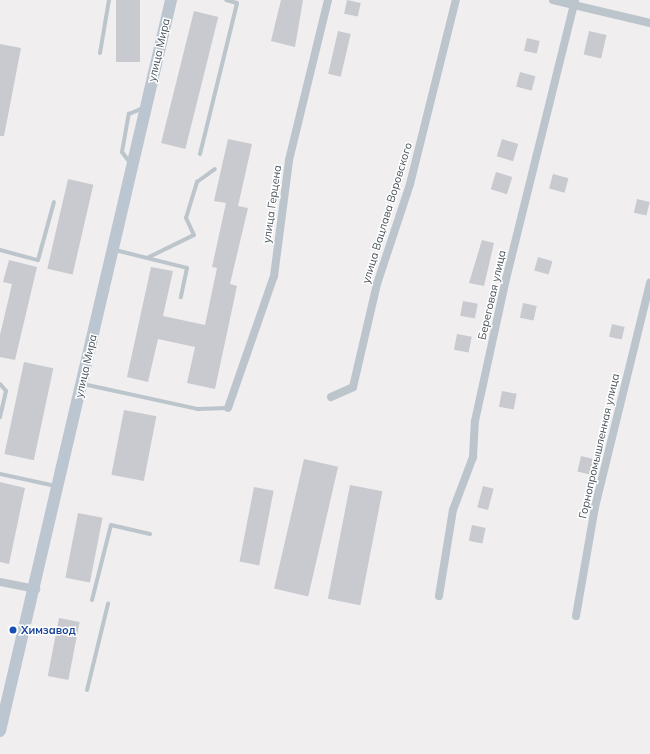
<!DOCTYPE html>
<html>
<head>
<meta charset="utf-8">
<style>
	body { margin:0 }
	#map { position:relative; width:650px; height:754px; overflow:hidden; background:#f0eeee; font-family:Mulish,sans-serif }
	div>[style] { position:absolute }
	.building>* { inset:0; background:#c8cad0; transform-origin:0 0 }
	.lane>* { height:4px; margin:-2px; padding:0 2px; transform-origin:2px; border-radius:2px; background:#bcc5cc }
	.street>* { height:8px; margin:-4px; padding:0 4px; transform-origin:4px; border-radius:4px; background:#bcc5cc }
	.secondary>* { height:12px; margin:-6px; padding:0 6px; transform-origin:6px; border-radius:6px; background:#bcc6d1 }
	.dots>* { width:11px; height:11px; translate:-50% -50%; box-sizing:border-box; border:2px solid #fff; border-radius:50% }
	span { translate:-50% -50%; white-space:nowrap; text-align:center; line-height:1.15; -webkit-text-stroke:3px #fff; paint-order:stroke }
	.street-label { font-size:11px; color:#47515a }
	.transit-label { font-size:11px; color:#164399; font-weight:700 }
	.left { translate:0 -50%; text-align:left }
</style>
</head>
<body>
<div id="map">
	<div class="building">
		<div style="left:116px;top:0;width:24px;height:62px"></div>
		<div style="clip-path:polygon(281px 0,303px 0,295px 47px,271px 41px)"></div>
		<div style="left:347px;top:0;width:14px;height:14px;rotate:12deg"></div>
		<div style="left:194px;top:11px;width:25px;height:136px;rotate:14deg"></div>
		<div style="left:338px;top:31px;width:13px;height:44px;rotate:13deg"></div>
		<div style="left:589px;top:31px;width:18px;height:24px;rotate:13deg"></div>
		<div style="left:527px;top:38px;width:13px;height:13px;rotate:13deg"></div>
		<div style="clip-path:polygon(0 44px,21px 48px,4px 136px,0 136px)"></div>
		<div style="left:520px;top:72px;width:16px;height:15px;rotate:15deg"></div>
		<div style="clip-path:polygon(228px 139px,252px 144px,238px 206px,248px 208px,230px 284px,237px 286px,215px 389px,187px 383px,195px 347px,158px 339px,148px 382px,127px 377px,151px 267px,173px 271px,163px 316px,205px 325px,217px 268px,212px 267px,226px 203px,214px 201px)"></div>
		<div style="left:502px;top:139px;width:17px;height:18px;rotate:17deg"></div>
		<div style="left:496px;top:172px;width:17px;height:18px;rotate:17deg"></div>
		<div style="left:553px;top:174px;width:16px;height:15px;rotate:15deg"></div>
		<div style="left:68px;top:179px;width:26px;height:92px;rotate:13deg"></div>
		<div style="left:637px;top:199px;width:13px;height:14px;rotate:13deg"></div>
		<div style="clip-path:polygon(482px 240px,494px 243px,484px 286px,469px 283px)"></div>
		<div style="left:538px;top:257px;width:15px;height:14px;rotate:16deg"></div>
		<div style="clip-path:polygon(9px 260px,37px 267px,15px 360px,0 357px,0 335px,12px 284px,3px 282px)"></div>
		<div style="left:463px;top:301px;width:15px;height:15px;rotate:11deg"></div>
		<div style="left:523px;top:303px;width:14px;height:15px;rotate:12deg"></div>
		<div style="left:612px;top:324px;width:13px;height:13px;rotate:13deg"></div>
		<div style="left:457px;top:334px;width:15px;height:16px;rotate:11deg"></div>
		<div style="left:24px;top:362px;width:30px;height:94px;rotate:12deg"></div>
		<div style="left:502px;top:391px;width:15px;height:16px;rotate:11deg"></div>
		<div style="left:124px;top:410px;width:33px;height:66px;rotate:11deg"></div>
		<div style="left:581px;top:456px;width:13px;height:16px;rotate:13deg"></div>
		<div style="left:304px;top:459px;width:35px;height:133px;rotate:13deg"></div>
		<div style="clip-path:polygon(0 482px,25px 488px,9px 564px,0 562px)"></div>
		<div style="left:350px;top:485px;width:33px;height:116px;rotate:11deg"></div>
		<div style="left:483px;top:486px;width:11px;height:22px;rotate:15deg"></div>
		<div style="left:254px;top:487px;width:20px;height:76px;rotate:11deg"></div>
		<div style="left:78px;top:513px;width:25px;height:66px;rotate:11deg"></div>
		<div style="left:472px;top:525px;width:14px;height:16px;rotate:12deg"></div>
		<div style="left:59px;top:618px;width:21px;height:59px;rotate:11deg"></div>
	</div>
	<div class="lane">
		<div style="left:100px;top:53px;width:54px;rotate:-80.4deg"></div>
		<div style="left:200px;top:154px;width:155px;rotate:-76.2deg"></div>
		<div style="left:237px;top:3px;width:11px;rotate:-165deg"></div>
		<div style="left:131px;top:164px;width:15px;rotate:-127deg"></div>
		<div style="left:122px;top:152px;width:39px;rotate:-80deg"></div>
		<div style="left:129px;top:114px;width:15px;rotate:-23deg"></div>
		<div style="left:0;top:250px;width:39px;rotate:15deg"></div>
		<div style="left:38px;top:260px;width:60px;rotate:-74.6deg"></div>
		<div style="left:115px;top:250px;width:74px;rotate:14deg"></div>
		<div style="left:187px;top:268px;width:30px;rotate:102deg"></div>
		<div style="left:147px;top:258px;width:52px;rotate:-26.1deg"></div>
		<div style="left:194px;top:235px;width:19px;rotate:-115deg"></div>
		<div style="left:186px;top:218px;width:38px;rotate:-73deg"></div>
		<div style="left:197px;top:182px;width:22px;rotate:-36deg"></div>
		<div style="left:0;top:384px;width:9px;rotate:49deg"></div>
		<div style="left:6px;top:391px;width:27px;rotate:103deg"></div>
		<div style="left:83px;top:384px;width:118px;rotate:12.3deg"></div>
		<div style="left:198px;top:409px;width:30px;rotate:-2deg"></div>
		<div style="left:0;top:474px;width:57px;rotate:12.1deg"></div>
		<div style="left:92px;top:600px;width:77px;rotate:-75.8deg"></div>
		<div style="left:111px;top:525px;width:40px;rotate:13deg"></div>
		<div style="left:87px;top:690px;width:89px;rotate:-76.3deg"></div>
	</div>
	<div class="street">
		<div style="left:553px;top:0;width:100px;rotate:13.3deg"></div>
		<div style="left:331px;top:397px;width:24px;rotate:-24deg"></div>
		<div style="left:353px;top:387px;width:106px;rotate:-76.9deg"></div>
		<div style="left:377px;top:284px;width:105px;rotate:-71.7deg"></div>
		<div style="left:410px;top:184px;width:190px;rotate:-76deg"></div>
		<div style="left:228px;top:408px;width:140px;rotate:-70.8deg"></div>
		<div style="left:274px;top:276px;width:117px;rotate:-82.6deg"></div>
		<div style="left:289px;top:160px;width:165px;rotate:-76.3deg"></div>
		<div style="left:0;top:582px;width:37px;rotate:11deg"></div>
		<div style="left:439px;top:596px;width:87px;rotate:-80.8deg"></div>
		<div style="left:453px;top:510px;width:57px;rotate:-69.3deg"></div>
		<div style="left:473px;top:457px;width:36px;rotate:-87deg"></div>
		<div style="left:475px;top:421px;width:145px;rotate:-77.7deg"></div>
		<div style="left:506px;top:279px;width:287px;rotate:-76.1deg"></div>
		<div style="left:576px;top:616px;width:111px;rotate:-80.1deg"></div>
		<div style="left:595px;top:507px;width:231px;rotate:-76.2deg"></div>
	</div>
	<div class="secondary">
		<div style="left:0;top:731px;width:751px;rotate:-76.83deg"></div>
	</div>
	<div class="dots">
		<div style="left:13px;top:630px;background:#1a4fb4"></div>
	</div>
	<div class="street-label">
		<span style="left:159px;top:50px;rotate:-77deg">улица Мира</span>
		<span style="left:272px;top:204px;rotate:-82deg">улица Герцена</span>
		<span style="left:387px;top:213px;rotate:-73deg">улица Вацлава Воровского</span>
		<span style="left:492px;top:295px;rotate:-77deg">Береговая улица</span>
		<span style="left:86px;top:366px;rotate:-77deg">улица Мира</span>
		<span style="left:599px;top:446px;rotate:-77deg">Горнопромышленная улица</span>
	</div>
	<div class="transit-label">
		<span class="left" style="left:21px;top:630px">Химзавод</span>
	</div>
</div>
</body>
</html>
